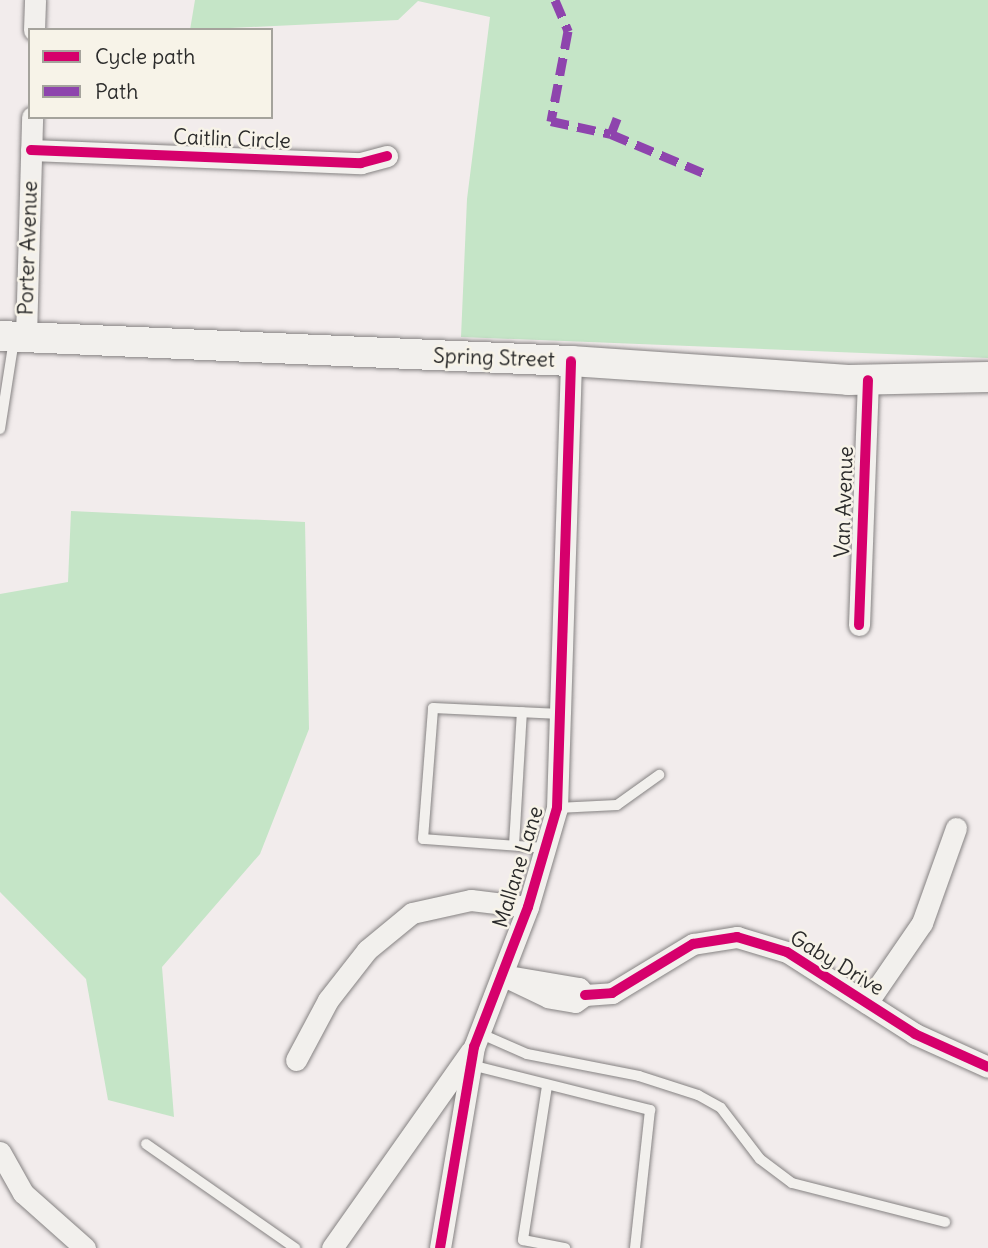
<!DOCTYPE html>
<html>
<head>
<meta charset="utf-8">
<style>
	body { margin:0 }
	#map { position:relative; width:988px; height:1248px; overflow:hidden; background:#f2ecec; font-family:Delius,sans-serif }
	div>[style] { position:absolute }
	.green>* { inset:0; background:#c5e5c7 }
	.roads { filter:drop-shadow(0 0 2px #858282) drop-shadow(0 0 2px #858282) }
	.lane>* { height:10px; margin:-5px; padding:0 5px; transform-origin:5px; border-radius:5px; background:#f2f0ed }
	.street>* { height:21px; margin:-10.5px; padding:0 10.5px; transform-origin:10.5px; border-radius:10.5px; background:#f2f0ed }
	.secondary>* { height:30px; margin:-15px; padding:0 15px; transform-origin:15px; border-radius:15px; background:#f2f0ed }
	.quiet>* { height:9px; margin-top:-4.5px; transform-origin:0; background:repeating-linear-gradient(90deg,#8e44ad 0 18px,transparent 0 27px) }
	.cycleway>* { height:10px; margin:-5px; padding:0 5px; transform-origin:5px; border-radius:5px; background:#d6006c }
	span { translate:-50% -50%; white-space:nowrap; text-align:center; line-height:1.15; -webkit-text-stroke:5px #f7f3e8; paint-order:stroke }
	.street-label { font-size:21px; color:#2b2b2b }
	.legend { position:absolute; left:28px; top:28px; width:245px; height:91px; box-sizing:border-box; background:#f7f3e8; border:2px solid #a5a39c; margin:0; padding:9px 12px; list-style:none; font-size:21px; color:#2b2b2b }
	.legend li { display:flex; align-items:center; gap:14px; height:35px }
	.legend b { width:35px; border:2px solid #a5a39c }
</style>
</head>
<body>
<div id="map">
	<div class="green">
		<div style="clip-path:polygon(195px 0,988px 0,988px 358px,461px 337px,467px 199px,490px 17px,418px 1px,398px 20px,190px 30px)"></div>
		<div style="clip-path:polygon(71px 511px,305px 522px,309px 729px,260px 854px,162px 967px,174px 1117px,108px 1100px,86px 979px,0 892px,0 594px,68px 582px)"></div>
	</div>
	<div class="roads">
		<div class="lane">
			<div style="left:0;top:429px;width:90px;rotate:-81.1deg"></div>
			<div style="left:557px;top:808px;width:60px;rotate:-2.9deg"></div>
			<div style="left:617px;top:805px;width:52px;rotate:-35.5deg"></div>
			<div style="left:514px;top:845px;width:133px;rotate:-86.6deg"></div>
			<div style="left:546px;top:848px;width:123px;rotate:-175.8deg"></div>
			<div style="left:423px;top:839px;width:131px;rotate:-85.6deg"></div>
			<div style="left:433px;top:708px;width:128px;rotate:2.7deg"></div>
			<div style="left:479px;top:1033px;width:52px;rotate:23.6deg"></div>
			<div style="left:527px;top:1054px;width:114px;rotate:11.1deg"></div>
			<div style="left:639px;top:1076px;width:62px;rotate:17.9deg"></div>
			<div style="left:698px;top:1095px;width:26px;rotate:29deg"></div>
			<div style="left:721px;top:1108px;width:64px;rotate:52.6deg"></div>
			<div style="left:760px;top:1159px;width:40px;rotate:37deg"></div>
			<div style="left:792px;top:1183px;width:158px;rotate:14.3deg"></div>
			<div style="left:471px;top:1065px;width:185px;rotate:14.1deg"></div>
			<div style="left:650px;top:1110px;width:139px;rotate:96.2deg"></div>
			<div style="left:547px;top:1086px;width:156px;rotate:98.9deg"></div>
			<div style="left:523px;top:1240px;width:43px;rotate:10.8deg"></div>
			<div style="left:146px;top:1144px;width:182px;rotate:34.9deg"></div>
		</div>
		<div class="street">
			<div style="left:34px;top:30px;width:30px;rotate:-88deg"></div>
			<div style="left:31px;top:150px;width:330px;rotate:2.3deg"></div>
			<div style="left:361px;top:163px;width:27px;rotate:-15deg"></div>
			<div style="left:26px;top:337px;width:220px;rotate:-88.4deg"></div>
			<div style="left:859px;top:625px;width:245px;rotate:-87.9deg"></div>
			<div style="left:502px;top:975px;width:78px;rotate:9.6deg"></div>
			<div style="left:579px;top:988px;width:9px;rotate:49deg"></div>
			<div style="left:585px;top:995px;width:12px;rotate:145deg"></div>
			<div style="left:575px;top:1002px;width:27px;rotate:-170deg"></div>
			<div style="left:548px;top:997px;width:51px;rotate:-154.4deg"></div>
			<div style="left:585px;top:995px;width:27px;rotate:-4deg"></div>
			<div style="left:612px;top:993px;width:95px;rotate:-31.2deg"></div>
			<div style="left:693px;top:944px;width:45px;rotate:-9deg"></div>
			<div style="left:737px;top:937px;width:52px;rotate:16.7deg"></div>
			<div style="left:787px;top:952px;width:152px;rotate:32.6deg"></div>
			<div style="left:915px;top:1034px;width:80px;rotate:24.3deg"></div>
			<div style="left:867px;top:1003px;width:97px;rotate:-55.5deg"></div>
			<div style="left:922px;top:923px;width:101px;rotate:-70.3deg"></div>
			<div style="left:296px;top:1060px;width:68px;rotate:-61.9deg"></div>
			<div style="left:328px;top:1000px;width:63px;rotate:-52deg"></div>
			<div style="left:367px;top:950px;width:58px;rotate:-39.4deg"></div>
			<div style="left:412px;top:913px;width:60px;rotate:-12.4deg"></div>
			<div style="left:471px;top:900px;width:57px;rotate:7deg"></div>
			<div style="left:0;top:1152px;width:47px;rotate:60.7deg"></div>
			<div style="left:23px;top:1193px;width:83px;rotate:41.6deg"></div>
			<div style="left:332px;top:1248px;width:241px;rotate:-54.8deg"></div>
			<div style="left:440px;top:1248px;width:204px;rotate:-80.4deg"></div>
			<div style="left:474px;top:1047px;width:150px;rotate:-68.9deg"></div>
			<div style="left:528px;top:907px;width:103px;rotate:-73.7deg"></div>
			<div style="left:557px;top:808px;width:447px;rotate:-88.2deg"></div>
		</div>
		<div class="secondary">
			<div style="left:0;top:336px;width:572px;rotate:2.51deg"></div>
			<div style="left:571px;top:361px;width:278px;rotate:3.9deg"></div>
			<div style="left:848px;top:380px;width:140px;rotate:-1.2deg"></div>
		</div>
	</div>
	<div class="quiet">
		<div style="left:555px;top:0;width:34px;rotate:67deg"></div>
		<div style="left:568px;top:31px;width:92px;rotate:100.7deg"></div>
		<div style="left:551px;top:121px;width:61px;rotate:12.2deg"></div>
		<div style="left:611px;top:134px;width:101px;rotate:22.8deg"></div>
		<div style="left:611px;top:134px;width:17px;rotate:-69deg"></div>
	</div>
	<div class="cycleway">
		<div style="left:31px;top:150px;width:330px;rotate:2.3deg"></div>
		<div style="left:361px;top:163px;width:27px;rotate:-15deg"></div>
		<div style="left:859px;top:625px;width:245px;rotate:-87.9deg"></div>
		<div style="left:585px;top:995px;width:27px;rotate:-4deg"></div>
		<div style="left:612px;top:993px;width:95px;rotate:-31.2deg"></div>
		<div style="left:693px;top:944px;width:45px;rotate:-9deg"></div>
		<div style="left:737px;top:937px;width:52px;rotate:16.7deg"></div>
		<div style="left:787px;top:952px;width:152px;rotate:32.6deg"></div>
		<div style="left:915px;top:1034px;width:80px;rotate:24.3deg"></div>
		<div style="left:440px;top:1248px;width:204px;rotate:-80.4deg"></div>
		<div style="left:474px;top:1047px;width:150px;rotate:-68.9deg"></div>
		<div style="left:528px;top:907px;width:103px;rotate:-73.7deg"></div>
		<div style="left:557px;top:808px;width:447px;rotate:-88.2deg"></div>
	</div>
	<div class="street-label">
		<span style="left:232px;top:139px;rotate:2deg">Caitlin Circle</span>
		<span style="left:28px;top:248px;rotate:-88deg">Porter Avenue</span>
		<span style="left:494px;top:358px;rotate:2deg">Spring Street</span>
		<span style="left:844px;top:502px;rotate:-88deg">Van Avenue</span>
		<span style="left:518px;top:867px;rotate:-73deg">Mallane Lane</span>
		<span style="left:837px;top:963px;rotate:31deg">Gaby Drive</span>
	</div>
	<ul class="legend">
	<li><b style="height:9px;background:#d6006c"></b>Cycle path</li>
	<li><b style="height:9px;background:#8e44ad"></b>Path</li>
	</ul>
</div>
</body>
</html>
